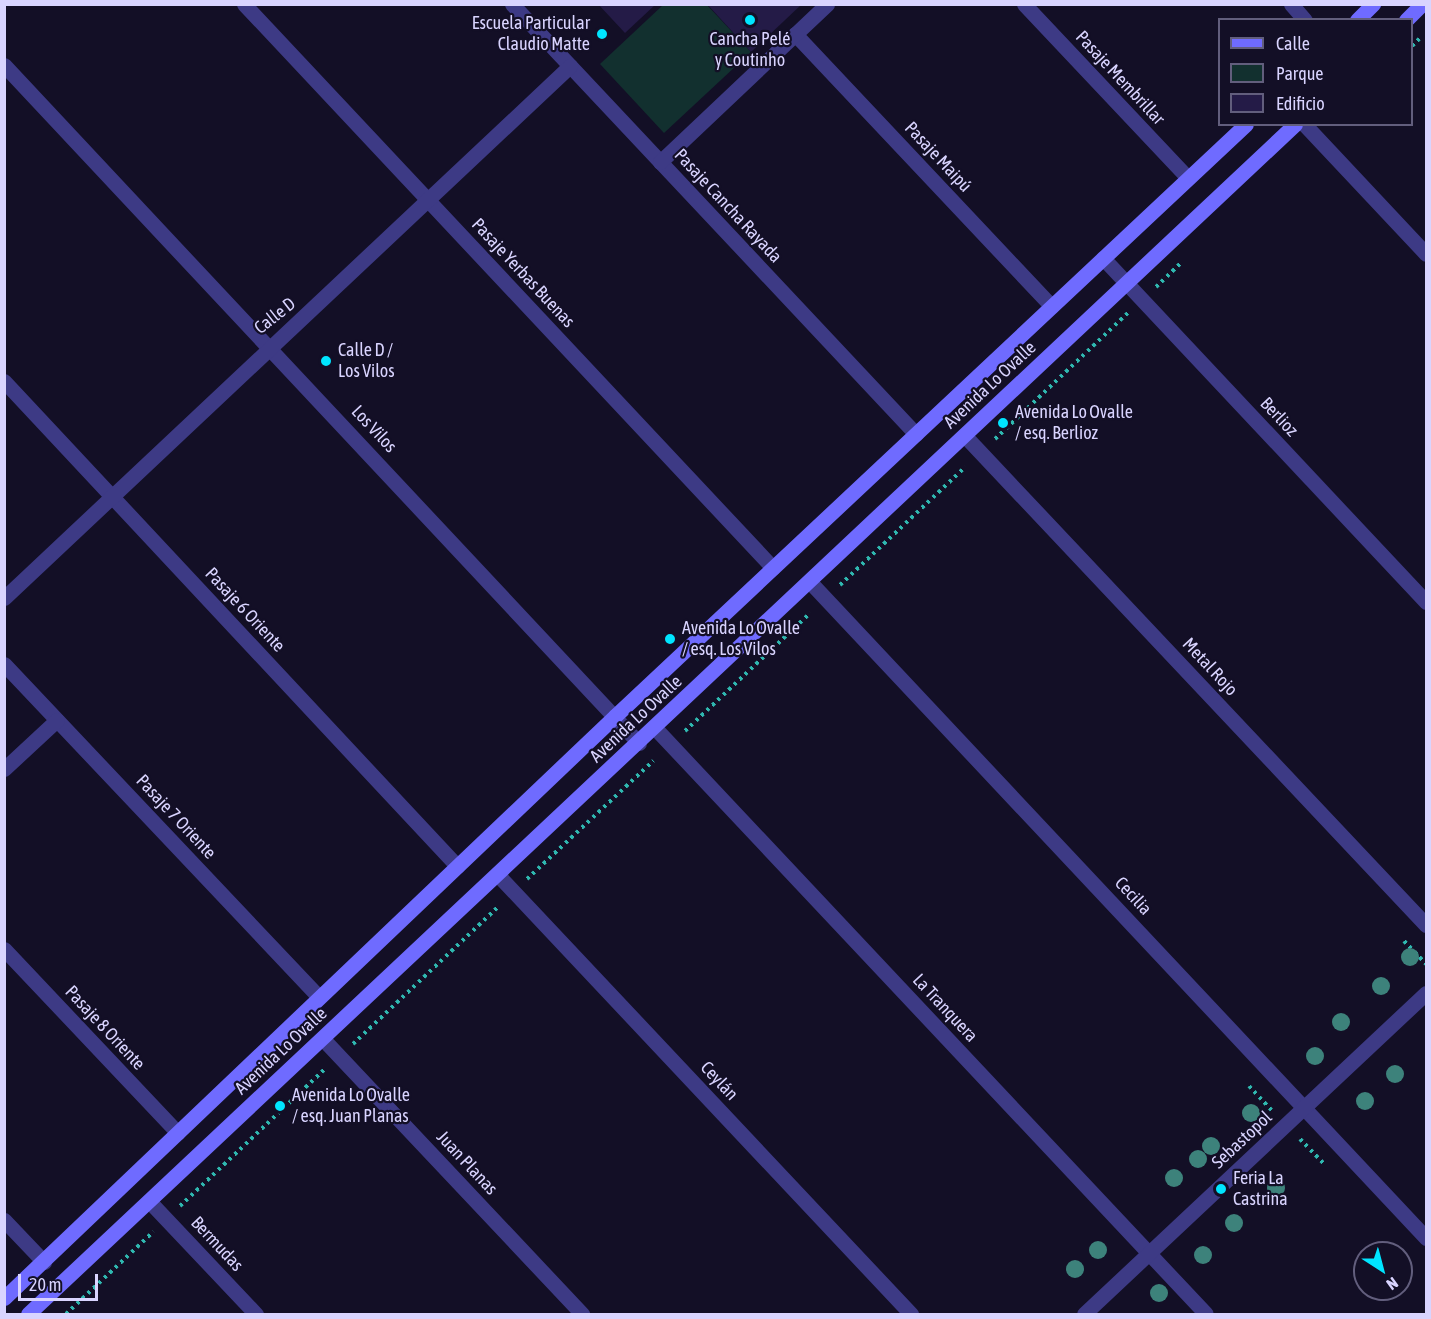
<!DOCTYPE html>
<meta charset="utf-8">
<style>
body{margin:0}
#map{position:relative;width:1431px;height:1319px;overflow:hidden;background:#130f26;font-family:"Asap Condensed",sans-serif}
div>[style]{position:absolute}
.green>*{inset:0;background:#12302f}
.building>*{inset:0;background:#241b47}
.path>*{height:4px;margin-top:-2px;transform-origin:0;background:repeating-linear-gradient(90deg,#2fb8b0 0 3px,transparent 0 7.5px)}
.minor>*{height:15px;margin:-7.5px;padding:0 7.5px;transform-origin:7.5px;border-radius:7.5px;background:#3d3a85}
.tertiary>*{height:15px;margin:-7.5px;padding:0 7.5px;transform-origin:7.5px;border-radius:7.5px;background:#3d3a85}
.secondary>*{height:15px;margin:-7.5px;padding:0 7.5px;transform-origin:7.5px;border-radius:7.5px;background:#6f6bff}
.trees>*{width:18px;height:18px;margin:-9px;border-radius:50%;background:#3d827b}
.dots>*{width:16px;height:16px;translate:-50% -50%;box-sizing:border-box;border:3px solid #130f26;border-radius:50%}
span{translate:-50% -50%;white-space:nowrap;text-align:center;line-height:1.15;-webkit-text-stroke:4.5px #130f26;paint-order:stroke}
.poi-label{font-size:18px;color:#d9d4ff}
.right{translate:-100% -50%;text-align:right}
.left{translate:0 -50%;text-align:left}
.street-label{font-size:18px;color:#d9d4ff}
.frame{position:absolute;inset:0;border:6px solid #d9d4ff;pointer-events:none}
.legend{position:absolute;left:1218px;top:18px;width:195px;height:108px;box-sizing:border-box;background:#130f26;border:2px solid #625e7d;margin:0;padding:8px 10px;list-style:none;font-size:18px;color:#d9d4ff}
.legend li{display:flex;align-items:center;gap:12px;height:30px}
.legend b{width:30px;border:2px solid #625e7d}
.north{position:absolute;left:1353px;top:1241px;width:60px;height:60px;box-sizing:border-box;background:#130f26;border:2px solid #625e7d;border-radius:50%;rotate:144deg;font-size:16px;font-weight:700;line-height:24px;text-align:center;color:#d9d4ff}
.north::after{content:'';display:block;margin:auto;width:21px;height:27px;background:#00e5ff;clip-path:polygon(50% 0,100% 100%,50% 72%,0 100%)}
.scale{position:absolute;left:18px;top:1274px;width:80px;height:27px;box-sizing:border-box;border:3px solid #d9d4ff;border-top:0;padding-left:8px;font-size:18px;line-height:21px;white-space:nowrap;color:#d9d4ff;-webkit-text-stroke:4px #130f26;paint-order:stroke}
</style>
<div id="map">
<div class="green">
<i style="clip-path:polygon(663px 5px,707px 5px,751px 52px,664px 133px,600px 64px)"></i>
</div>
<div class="building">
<i style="clip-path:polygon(598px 4px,656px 4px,625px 33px)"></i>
<i style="clip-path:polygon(707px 4px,802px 4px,751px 52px)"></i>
</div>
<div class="path">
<i style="left:1412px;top:46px;width:14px;rotate:-45deg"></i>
<i style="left:1156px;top:287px;width:37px;rotate:-44deg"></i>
<i style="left:995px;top:439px;width:185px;rotate:-43.5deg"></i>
<i style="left:840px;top:585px;width:172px;rotate:-43.3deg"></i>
<i style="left:685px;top:731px;width:172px;rotate:-43.3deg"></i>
<i style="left:527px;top:879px;width:173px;rotate:-43.1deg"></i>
<i style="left:1404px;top:941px;width:32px;rotate:46deg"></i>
<i style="left:353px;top:1044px;width:202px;rotate:-43.4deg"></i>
<i style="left:1249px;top:1086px;width:33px;rotate:47deg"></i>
<i style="left:1300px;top:1139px;width:35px;rotate:46deg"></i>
<i style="left:180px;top:1206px;width:199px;rotate:-43.4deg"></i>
<i style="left:66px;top:1314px;width:120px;rotate:-43.3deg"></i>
</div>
<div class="minor">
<i style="left:244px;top:4px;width:773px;rotate:46.83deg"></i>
<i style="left:512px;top:4px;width:590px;rotate:46.79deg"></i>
<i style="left:1024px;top:4px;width:239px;rotate:46.7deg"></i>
<i style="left:1291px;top:4px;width:21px;rotate:49deg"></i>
<i style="left:795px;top:34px;width:374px;rotate:46.7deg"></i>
<i style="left:4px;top:65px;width:929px;rotate:46.88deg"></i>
<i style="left:1304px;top:124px;width:178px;rotate:46.8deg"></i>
<i style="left:660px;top:162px;width:230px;rotate:-43.4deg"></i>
<i style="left:1103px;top:258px;width:472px;rotate:46.8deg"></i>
<i style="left:4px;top:381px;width:664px;rotate:46.95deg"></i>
<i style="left:965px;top:436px;width:672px;rotate:46.69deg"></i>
<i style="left:810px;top:582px;width:900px;rotate:46.8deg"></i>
<i style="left:4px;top:598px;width:777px;rotate:-43.23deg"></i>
<i style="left:4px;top:664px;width:458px;rotate:46.6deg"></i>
<i style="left:655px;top:728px;width:804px;rotate:46.76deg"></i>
<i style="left:4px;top:769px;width:72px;rotate:-42.8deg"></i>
<i style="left:498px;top:875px;width:603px;rotate:46.75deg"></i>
<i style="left:4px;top:949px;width:253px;rotate:46.6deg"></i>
<i style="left:323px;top:1039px;width:378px;rotate:46.7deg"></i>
<i style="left:149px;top:1201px;width:156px;rotate:46.6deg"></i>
<i style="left:4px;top:1220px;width:58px;rotate:46.4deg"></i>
</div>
<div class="tertiary">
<i style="left:1084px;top:1314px;width:469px;rotate:-43.2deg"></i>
</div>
<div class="secondary">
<i style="left:1357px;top:20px;width:23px;rotate:-45deg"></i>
<i style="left:1406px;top:20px;width:23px;rotate:-45deg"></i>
<i style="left:4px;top:1298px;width:844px;rotate:-43.61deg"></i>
<i style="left:615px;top:716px;width:865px;rotate:-43.17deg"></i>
<i style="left:28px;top:1314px;width:1738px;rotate:-43.2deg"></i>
</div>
<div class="trees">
<i style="left:1410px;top:957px"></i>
<i style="left:1381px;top:986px"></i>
<i style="left:1341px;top:1022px"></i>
<i style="left:1315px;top:1056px"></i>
<i style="left:1395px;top:1074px"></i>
<i style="left:1365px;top:1101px"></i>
<i style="left:1251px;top:1113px"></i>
<i style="left:1211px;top:1146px"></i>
<i style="left:1198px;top:1159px"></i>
<i style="left:1174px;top:1178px"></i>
<i style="left:1276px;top:1188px"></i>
<i style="left:1234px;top:1223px"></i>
<i style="left:1098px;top:1250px"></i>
<i style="left:1203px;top:1255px"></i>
<i style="left:1075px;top:1269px"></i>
<i style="left:1159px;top:1293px"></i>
</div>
<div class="dots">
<i style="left:750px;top:20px;background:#00e5ff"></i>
<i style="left:602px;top:34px;background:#00e5ff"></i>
<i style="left:326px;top:361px;background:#00e5ff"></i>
<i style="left:1003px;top:423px;background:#00e5ff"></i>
<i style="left:670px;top:639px;background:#00e5ff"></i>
<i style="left:280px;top:1106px;background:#00e5ff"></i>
<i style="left:1221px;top:1189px;background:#00e5ff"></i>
</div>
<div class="poi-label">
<span class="right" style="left:590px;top:34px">Escuela Particular<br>Claudio Matte</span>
<span style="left:750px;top:50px">Cancha Pelé<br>y Coutinho</span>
<span class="left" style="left:338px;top:361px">Calle D /<br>Los Vilos</span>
<span class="left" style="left:1015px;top:423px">Avenida Lo Ovalle<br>/ esq. Berlioz</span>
<span class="left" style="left:682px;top:639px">Avenida Lo Ovalle<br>/ esq. Los Vilos</span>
<span class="left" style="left:292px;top:1106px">Avenida Lo Ovalle<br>/ esq. Juan Planas</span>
<span class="left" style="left:1233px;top:1189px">Feria La<br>Castrina</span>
</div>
<div class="street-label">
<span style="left:1120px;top:78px;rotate:47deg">Pasaje Membrillar</span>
<span style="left:938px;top:157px;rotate:47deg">Pasaje Maipú</span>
<span style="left:728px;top:206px;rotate:47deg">Pasaje Cancha Rayada</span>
<span style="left:523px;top:273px;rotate:47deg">Pasaje Yerbas Buenas</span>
<span style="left:275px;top:316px;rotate:-38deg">Calle D</span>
<span style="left:990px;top:385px;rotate:-43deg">Avenida Lo Ovalle</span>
<span style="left:1279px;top:417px;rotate:47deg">Berlioz</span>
<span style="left:374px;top:429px;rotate:47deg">Los Vilos</span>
<span style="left:245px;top:610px;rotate:47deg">Pasaje 6 Oriente</span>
<span style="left:1210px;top:667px;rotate:47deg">Metal Rojo</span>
<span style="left:636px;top:719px;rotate:-43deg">Avenida Lo Ovalle</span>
<span style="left:176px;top:817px;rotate:47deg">Pasaje 7 Oriente</span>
<span style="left:1133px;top:896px;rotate:47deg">Cecilia</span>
<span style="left:945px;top:1008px;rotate:47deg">La Tranquera</span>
<span style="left:105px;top:1028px;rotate:47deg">Pasaje 8 Oriente</span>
<span style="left:281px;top:1051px;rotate:-43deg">Avenida Lo Ovalle</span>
<span style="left:719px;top:1081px;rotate:47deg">Ceylán</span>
<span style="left:1242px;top:1140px;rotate:-43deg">Sebastopol</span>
<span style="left:467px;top:1163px;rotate:47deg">Juan Planas</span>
<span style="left:217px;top:1244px;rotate:47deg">Bermudas</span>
</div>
<div class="frame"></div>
<ul class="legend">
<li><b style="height:8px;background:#6f6bff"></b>Calle</li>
<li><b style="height:16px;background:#12302f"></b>Parque</li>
<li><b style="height:16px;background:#241b47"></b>Edificio</li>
</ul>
<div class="north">N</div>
<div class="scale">20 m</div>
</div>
